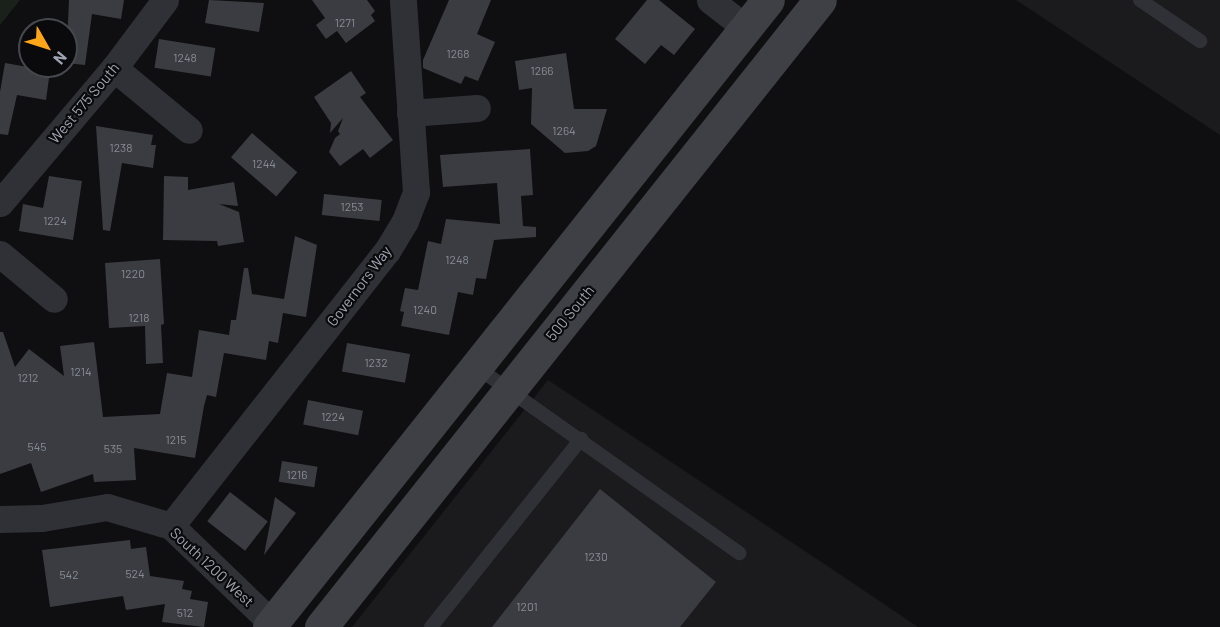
<!DOCTYPE html>
<style>
body{margin:0}
#map{position:relative;width:1220px;height:627px;overflow:hidden;background:#0f0f11;font-family:Barlow,sans-serif}
div>[style]{position:absolute}
.built>*{inset:0;background:#1b1b1e}
.green>*{inset:0;background:#19211a}
.building>*{inset:0;background:#3b3c41;transform-origin:0 0}
.lane>*{height:14px;margin:-7px;padding:0 7px;transform-origin:7px;border-radius:7px;background:#303136}
.street>*{height:27px;margin:-13.5px;padding:0 13.5px;transform-origin:13.5px;border-radius:13.5px;background:#303136}
.secondary>*{height:33px;margin:-16.5px;padding:0 16.5px;transform-origin:16.5px;border-radius:16.5px;background:#3e4046}
span{translate:-50% -50%;white-space:nowrap;text-align:center;line-height:1.15;-webkit-text-stroke:4.5px #0a0a0c;paint-order:stroke}
.number-label{font-size:12px;color:#868c96}
.number-label span{-webkit-text-stroke-width:0}
.street-label{font-size:15px;color:#9fa6b3}
.north{position:absolute;left:18px;top:18px;width:60px;height:60px;box-sizing:border-box;background:#0a0a0c;border:2px solid #46484f;border-radius:50%;rotate:129deg;font-size:16px;font-weight:700;line-height:24px;text-align:center;color:#9fa6b3}
.north::after{content:'';display:block;margin:auto;width:21px;height:27px;background:#fea51a;clip-path:polygon(50% 0,100% 100%,50% 72%,0 100%)}
</style>
<div id="map">
<div class="built">
<i style="clip-path:polygon(1016px 0,1220px 0,1220px 135px)"></i>
<i style="clip-path:polygon(548px 380px,835px 571px,918px 627px,352px 627px)"></i>
</div>
<div class="green">
<i style="clip-path:polygon(0 0,20px 0,0 25px)"></i>
</div>
<div class="building">
<i style="clip-path:polygon(69px 0,124px 0,121px 19px,92px 14px,85px 65px,66px 63px)"></i>
<i style="clip-path:polygon(209px 0,264px 3px,259px 32px,205px 23px)"></i>
<i style="clip-path:polygon(312px 0,367px 0,375px 11px,371px 15px,375px 21px,346px 43px,337px 31px,326px 39px,316px 25px,325px 18px)"></i>
<i style="clip-path:polygon(449px 0,491px 0,477px 34px,495px 42px,478px 81px,465px 76px,461px 84px,423px 68px,423px 60px)"></i>
<i style="clip-path:polygon(647px 0,659px 0,695px 29px,674px 55px,661px 45px,645px 64px,615px 39px)"></i>
<i style="left:159px;top:39px;width:57px;height:29px;rotate:9deg"></i>
<i style="clip-path:polygon(566px 53px,574px 109px,607px 109px,596px 146px,588px 151px,565px 153px,531px 124px,532px 88px,519px 90px,515px 61px)"></i>
<i style="clip-path:polygon(5px 63px,50px 71px,46px 100px,17px 95px,8px 135px,0 134px,0 92px)"></i>
<i style="clip-path:polygon(351px 71px,366px 93px,360px 97px,393px 140px,370px 158px,363px 149px,340px 166px,329px 152px,335px 138px,340px 134px,338px 131px,343px 118px,330px 133px,331px 123px,314px 97px)"></i>
<i style="clip-path:polygon(96px 126px,153px 135px,151px 145px,156px 145px,153px 168px,122px 163px,110px 231px,103px 230px)"></i>
<i style="left:252px;top:133px;width:60px;height:32px;rotate:41deg"></i>
<i style="clip-path:polygon(530px 149px,533px 195px,521px 196px,523px 226px,536px 227px,536px 237px,494px 240px,486px 279px,476px 278px,473px 295px,458px 292px,449px 335px,401px 326px,404px 312px,400px 311px,405px 288px,418px 290px,428px 241px,441px 244px,446px 219px,500px 224px,497px 183px,443px 187px,440px 155px)"></i>
<i style="clip-path:polygon(49px 176px,82px 181px,73px 240px,19px 231px,23px 204px,43px 208px)"></i>
<i style="clip-path:polygon(164px 176px,188px 177px,188px 190px,234px 182px,238px 206px,219px 204px,239px 212px,244px 242px,218px 246px,217px 241px,163px 240px)"></i>
<i style="left:324px;top:194px;width:58px;height:21px;rotate:6deg"></i>
<i style="clip-path:polygon(295px 236px,317px 245px,306px 317px,283px 313px,278px 343px,269px 341px,266px 360px,224px 353px,216px 397px,207px 395px,204px 406px,195px 458px,134px 448px,136px 480px,94px 482px,93px 474px,41px 492px,31px 463px,0 474px,0 332px,3px 332px,15px 367px,29px 349px,64px 376px,60px 346px,94px 342px,103px 417px,160px 414px,167px 373px,192px 377px,199px 330px,229px 335px,231px 320px,236px 320px,244px 268px,248px 268px,252px 294px,284px 299px)"></i>
<i style="clip-path:polygon(160px 259px,164px 324px,161px 325px,163px 363px,146px 364px,145px 326px,109px 328px,105px 263px)"></i>
<i style="left:347px;top:343px;width:64px;height:29px;rotate:10deg"></i>
<i style="left:308px;top:400px;width:56px;height:25px;rotate:11deg"></i>
<i style="left:282px;top:461px;width:36px;height:21px;rotate:9deg"></i>
<i style="clip-path:polygon(600px 489px,716px 582px,680px 627px,492px 627px)"></i>
<i style="left:230px;top:492px;width:48px;height:37px;rotate:38deg"></i>
<i style="clip-path:polygon(275px 497px,296px 513px,264px 555px)"></i>
<i style="clip-path:polygon(130px 540px,131px 549px,146px 547px,150px 576px,184px 581px,182px 589px,192px 591px,190px 599px,208px 602px,204px 627px,162px 622px,165px 604px,126px 610px,123px 596px,50px 607px,42px 550px)"></i>
</div>
<div class="lane">
<i style="left:1140px;top:0;width:73px;rotate:34.3deg"></i>
<i style="left:475px;top:366px;width:324px;rotate:35.3deg"></i>
<i style="left:431px;top:627px;width:241px;rotate:-51.4deg"></i>
</div>
<div class="street">
<i style="left:710px;top:0;width:46px;rotate:37.9deg"></i>
<i style="left:114px;top:68px;width:97px;rotate:39.6deg"></i>
<i style="left:410px;top:113px;width:67px;rotate:-4.3deg"></i>
<i style="left:0;top:203px;width:177px;rotate:-49.8deg"></i>
<i style="left:114px;top:68px;width:85px;rotate:-53.1deg"></i>
<i style="left:0;top:254px;width:70px;rotate:39.8deg"></i>
<i style="left:0;top:519px;width:42px;rotate:-1.4deg"></i>
<i style="left:42px;top:518px;width:66px;rotate:-9.6deg"></i>
<i style="left:107px;top:507px;width:67px;rotate:16.5deg"></i>
<i style="left:171px;top:526px;width:146px;rotate:43.9deg"></i>
<i style="left:171px;top:526px;width:350px;rotate:-51.9deg"></i>
<i style="left:387px;top:251px;width:35px;rotate:-59deg"></i>
<i style="left:405px;top:221px;width:31px;rotate:-69deg"></i>
<i style="left:416px;top:192px;width:192px;rotate:-93.9deg"></i>
</div>
<div class="secondary">
<i style="left:269px;top:627px;width:801px;rotate:-51.49deg"></i>
<i style="left:321px;top:627px;width:801px;rotate:-51.49deg"></i>
</div>
<div class="number-label">
<span style="left:345px;top:23px">1271</span>
<span style="left:458px;top:54px">1268</span>
<span style="left:185px;top:58px">1248</span>
<span style="left:542px;top:71px">1266</span>
<span style="left:564px;top:131px">1264</span>
<span style="left:121px;top:148px">1238</span>
<span style="left:264px;top:164px">1244</span>
<span style="left:352px;top:207px">1253</span>
<span style="left:55px;top:221px">1224</span>
<span style="left:457px;top:260px">1248</span>
<span style="left:133px;top:274px">1220</span>
<span style="left:425px;top:310px">1240</span>
<span style="left:139px;top:318px">1218</span>
<span style="left:376px;top:363px">1232</span>
<span style="left:81px;top:372px">1214</span>
<span style="left:28px;top:378px">1212</span>
<span style="left:333px;top:417px">1224</span>
<span style="left:176px;top:440px">1215</span>
<span style="left:37px;top:447px">545</span>
<span style="left:113px;top:449px">535</span>
<span style="left:297px;top:475px">1216</span>
<span style="left:596px;top:557px">1230</span>
<span style="left:135px;top:574px">524</span>
<span style="left:69px;top:575px">542</span>
<span style="left:527px;top:607px">1201</span>
<span style="left:185px;top:613px">512</span>
</div>
<div class="street-label">
<span style="left:84px;top:103px;rotate:-50deg">West 575 South</span>
<span style="left:359px;top:286px;rotate:-53deg">Governors Way</span>
<span style="left:570px;top:313px;rotate:-51deg">500 South</span>
<span style="left:212px;top:567px;rotate:43deg">South 1200 West</span>
</div>
<div class="north">N</div>
</div>
